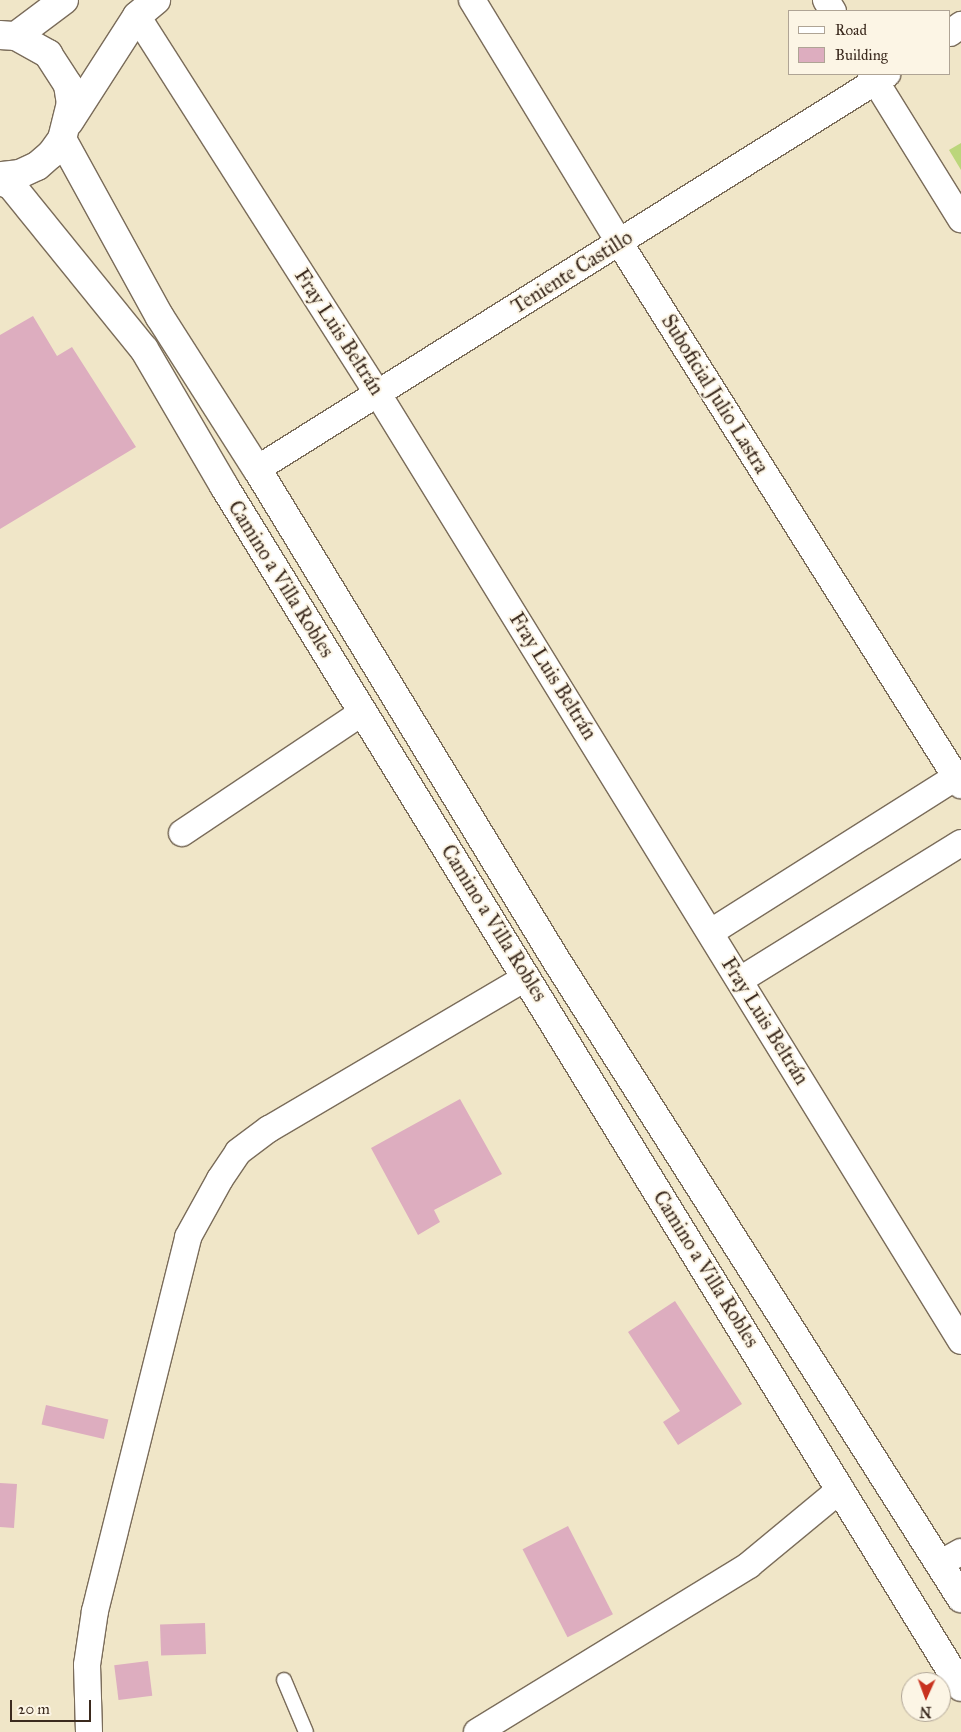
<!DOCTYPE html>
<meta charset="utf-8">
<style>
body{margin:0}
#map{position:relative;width:961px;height:1732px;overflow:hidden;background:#f0e6c8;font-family:"IM FELL Great Primer",serif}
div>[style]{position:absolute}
.green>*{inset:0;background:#bbd67b}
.building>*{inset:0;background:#ddadbf;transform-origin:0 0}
.roads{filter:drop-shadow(1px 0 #7a6c5a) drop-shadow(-1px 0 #7a6c5a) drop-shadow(0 1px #7a6c5a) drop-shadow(0 -1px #7a6c5a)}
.lane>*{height:14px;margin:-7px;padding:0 7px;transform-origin:7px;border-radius:7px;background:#fff}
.street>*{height:26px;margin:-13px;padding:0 13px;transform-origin:13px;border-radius:13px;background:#fff}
.secondary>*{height:28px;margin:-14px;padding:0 14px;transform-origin:14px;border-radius:14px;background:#fff}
span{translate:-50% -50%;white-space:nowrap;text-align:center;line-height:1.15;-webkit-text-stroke:4px #fcf5e5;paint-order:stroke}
.street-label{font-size:20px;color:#3b2a1e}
.legend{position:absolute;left:788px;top:10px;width:162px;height:65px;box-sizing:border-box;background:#fcf5e5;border:1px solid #afa495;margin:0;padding:6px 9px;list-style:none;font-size:15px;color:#3b2a1e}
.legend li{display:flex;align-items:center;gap:10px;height:25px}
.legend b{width:25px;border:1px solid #afa495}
.north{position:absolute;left:901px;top:1672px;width:50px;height:50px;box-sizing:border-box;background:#fcf5e5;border:1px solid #afa495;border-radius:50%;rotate:182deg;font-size:14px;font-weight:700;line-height:20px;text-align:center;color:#3b2a1e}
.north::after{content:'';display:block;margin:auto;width:18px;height:22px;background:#c8321e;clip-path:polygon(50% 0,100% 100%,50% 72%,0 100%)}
.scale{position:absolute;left:10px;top:1700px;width:81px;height:22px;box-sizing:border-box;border:2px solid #3b2a1e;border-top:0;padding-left:6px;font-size:15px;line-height:18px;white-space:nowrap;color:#3b2a1e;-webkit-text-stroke:4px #fcf5e5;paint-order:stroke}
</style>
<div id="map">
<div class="green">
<i style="clip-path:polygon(961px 143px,961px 170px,949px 150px)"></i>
</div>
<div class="building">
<i style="clip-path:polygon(33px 316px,57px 356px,72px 347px,136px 447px,0 529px,0 335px)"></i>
<i style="clip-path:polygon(460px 1099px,502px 1174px,434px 1210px,440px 1222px,418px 1235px,371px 1148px)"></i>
<i style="clip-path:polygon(675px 1301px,742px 1404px,678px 1445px,663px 1422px,680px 1411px,628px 1332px)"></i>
<i style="left:46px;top:1405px;width:64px;height:20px;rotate:13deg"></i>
<i style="clip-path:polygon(0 1483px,17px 1484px,14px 1528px,0 1527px)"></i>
<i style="left:568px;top:1526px;width:99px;height:51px;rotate:63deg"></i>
<i style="left:205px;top:1623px;width:31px;height:45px;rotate:88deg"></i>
<i style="left:148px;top:1661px;width:35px;height:34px;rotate:83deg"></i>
</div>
<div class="roads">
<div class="lane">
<i style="left:284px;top:1680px;width:56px;rotate:67.1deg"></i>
</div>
<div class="street">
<i style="left:472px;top:0;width:283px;rotate:58.7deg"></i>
<i style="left:619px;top:242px;width:642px;rotate:57.8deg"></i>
<i style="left:826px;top:0;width:13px;rotate:58deg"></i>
<i style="left:137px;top:16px;width:448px;rotate:57.5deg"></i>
<i style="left:378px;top:394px;width:1112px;rotate:58.38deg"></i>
<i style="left:950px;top:33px;width:14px;rotate:-36deg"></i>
<i style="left:871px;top:74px;width:171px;rotate:58.2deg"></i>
<i style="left:257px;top:469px;width:744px;rotate:-32.09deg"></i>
<i style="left:182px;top:833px;width:218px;rotate:-33.8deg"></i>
<i style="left:711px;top:932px;width:296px;rotate:-32.3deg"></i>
<i style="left:740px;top:980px;width:260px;rotate:-31.8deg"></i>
<i style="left:939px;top:1564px;width:25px;rotate:-29deg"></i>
<i style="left:89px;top:1732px;width:67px;rotate:-91.7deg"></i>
<i style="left:87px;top:1665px;width:55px;rotate:-81.6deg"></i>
<i style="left:95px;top:1611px;width:385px;rotate:-76deg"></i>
<i style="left:188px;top:1237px;width:66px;rotate:-61.1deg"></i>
<i style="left:220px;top:1179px;width:32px;rotate:-56deg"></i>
<i style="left:238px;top:1152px;width:39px;rotate:-37deg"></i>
<i style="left:269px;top:1129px;width:299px;rotate:-30.5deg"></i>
<i style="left:477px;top:1732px;width:319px;rotate:-31.5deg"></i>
<i style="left:749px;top:1565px;width:119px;rotate:-39.6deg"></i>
</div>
<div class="secondary">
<i style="left:0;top:35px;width:16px;rotate:4deg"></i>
<i style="left:16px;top:36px;width:37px;rotate:29deg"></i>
<i style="left:48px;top:54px;width:37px;rotate:57deg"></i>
<i style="left:68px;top:85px;width:18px;rotate:81deg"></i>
<i style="left:71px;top:103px;width:37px;rotate:104deg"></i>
<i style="left:62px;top:139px;width:19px;rotate:126deg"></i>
<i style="left:51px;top:154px;width:18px;rotate:139deg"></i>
<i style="left:37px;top:166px;width:19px;rotate:155deg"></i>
<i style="left:20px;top:174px;width:20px;rotate:174deg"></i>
<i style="left:16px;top:36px;width:60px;rotate:-36.9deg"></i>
<i style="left:69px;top:122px;width:126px;rotate:-57.3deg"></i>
<i style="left:137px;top:16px;width:25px;rotate:-40deg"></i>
<i style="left:62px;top:139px;width:203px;rotate:61.2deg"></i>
<i style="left:160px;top:317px;width:180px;rotate:57.5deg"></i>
<i style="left:257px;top:469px;width:575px;rotate:58.66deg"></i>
<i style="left:556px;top:960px;width:756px;rotate:57.59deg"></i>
<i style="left:0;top:181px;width:12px;rotate:20deg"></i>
<i style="left:11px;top:185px;width:211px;rotate:51deg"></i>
<i style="left:144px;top:349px;width:159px;rotate:59.7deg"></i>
<i style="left:224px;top:486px;width:1409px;rotate:58.46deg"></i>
</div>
</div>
<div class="street-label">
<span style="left:572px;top:272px;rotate:-32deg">Teniente Castillo</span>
<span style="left:339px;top:332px;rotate:57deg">Fray Luis Beltrán</span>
<span style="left:715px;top:394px;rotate:58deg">Suboficial Julio Lastra</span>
<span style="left:281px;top:579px;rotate:58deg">Camino a Villa Robles</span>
<span style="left:553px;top:676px;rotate:58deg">Fray Luis Beltrán</span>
<span style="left:494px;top:923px;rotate:58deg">Camino a Villa Robles</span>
<span style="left:765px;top:1021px;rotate:58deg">Fray Luis Beltrán</span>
<span style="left:706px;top:1269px;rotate:58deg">Camino a Villa Robles</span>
</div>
<ul class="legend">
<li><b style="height:6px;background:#fff"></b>Road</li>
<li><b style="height:14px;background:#ddadbf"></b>Building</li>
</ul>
<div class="north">N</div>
<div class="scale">20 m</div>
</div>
